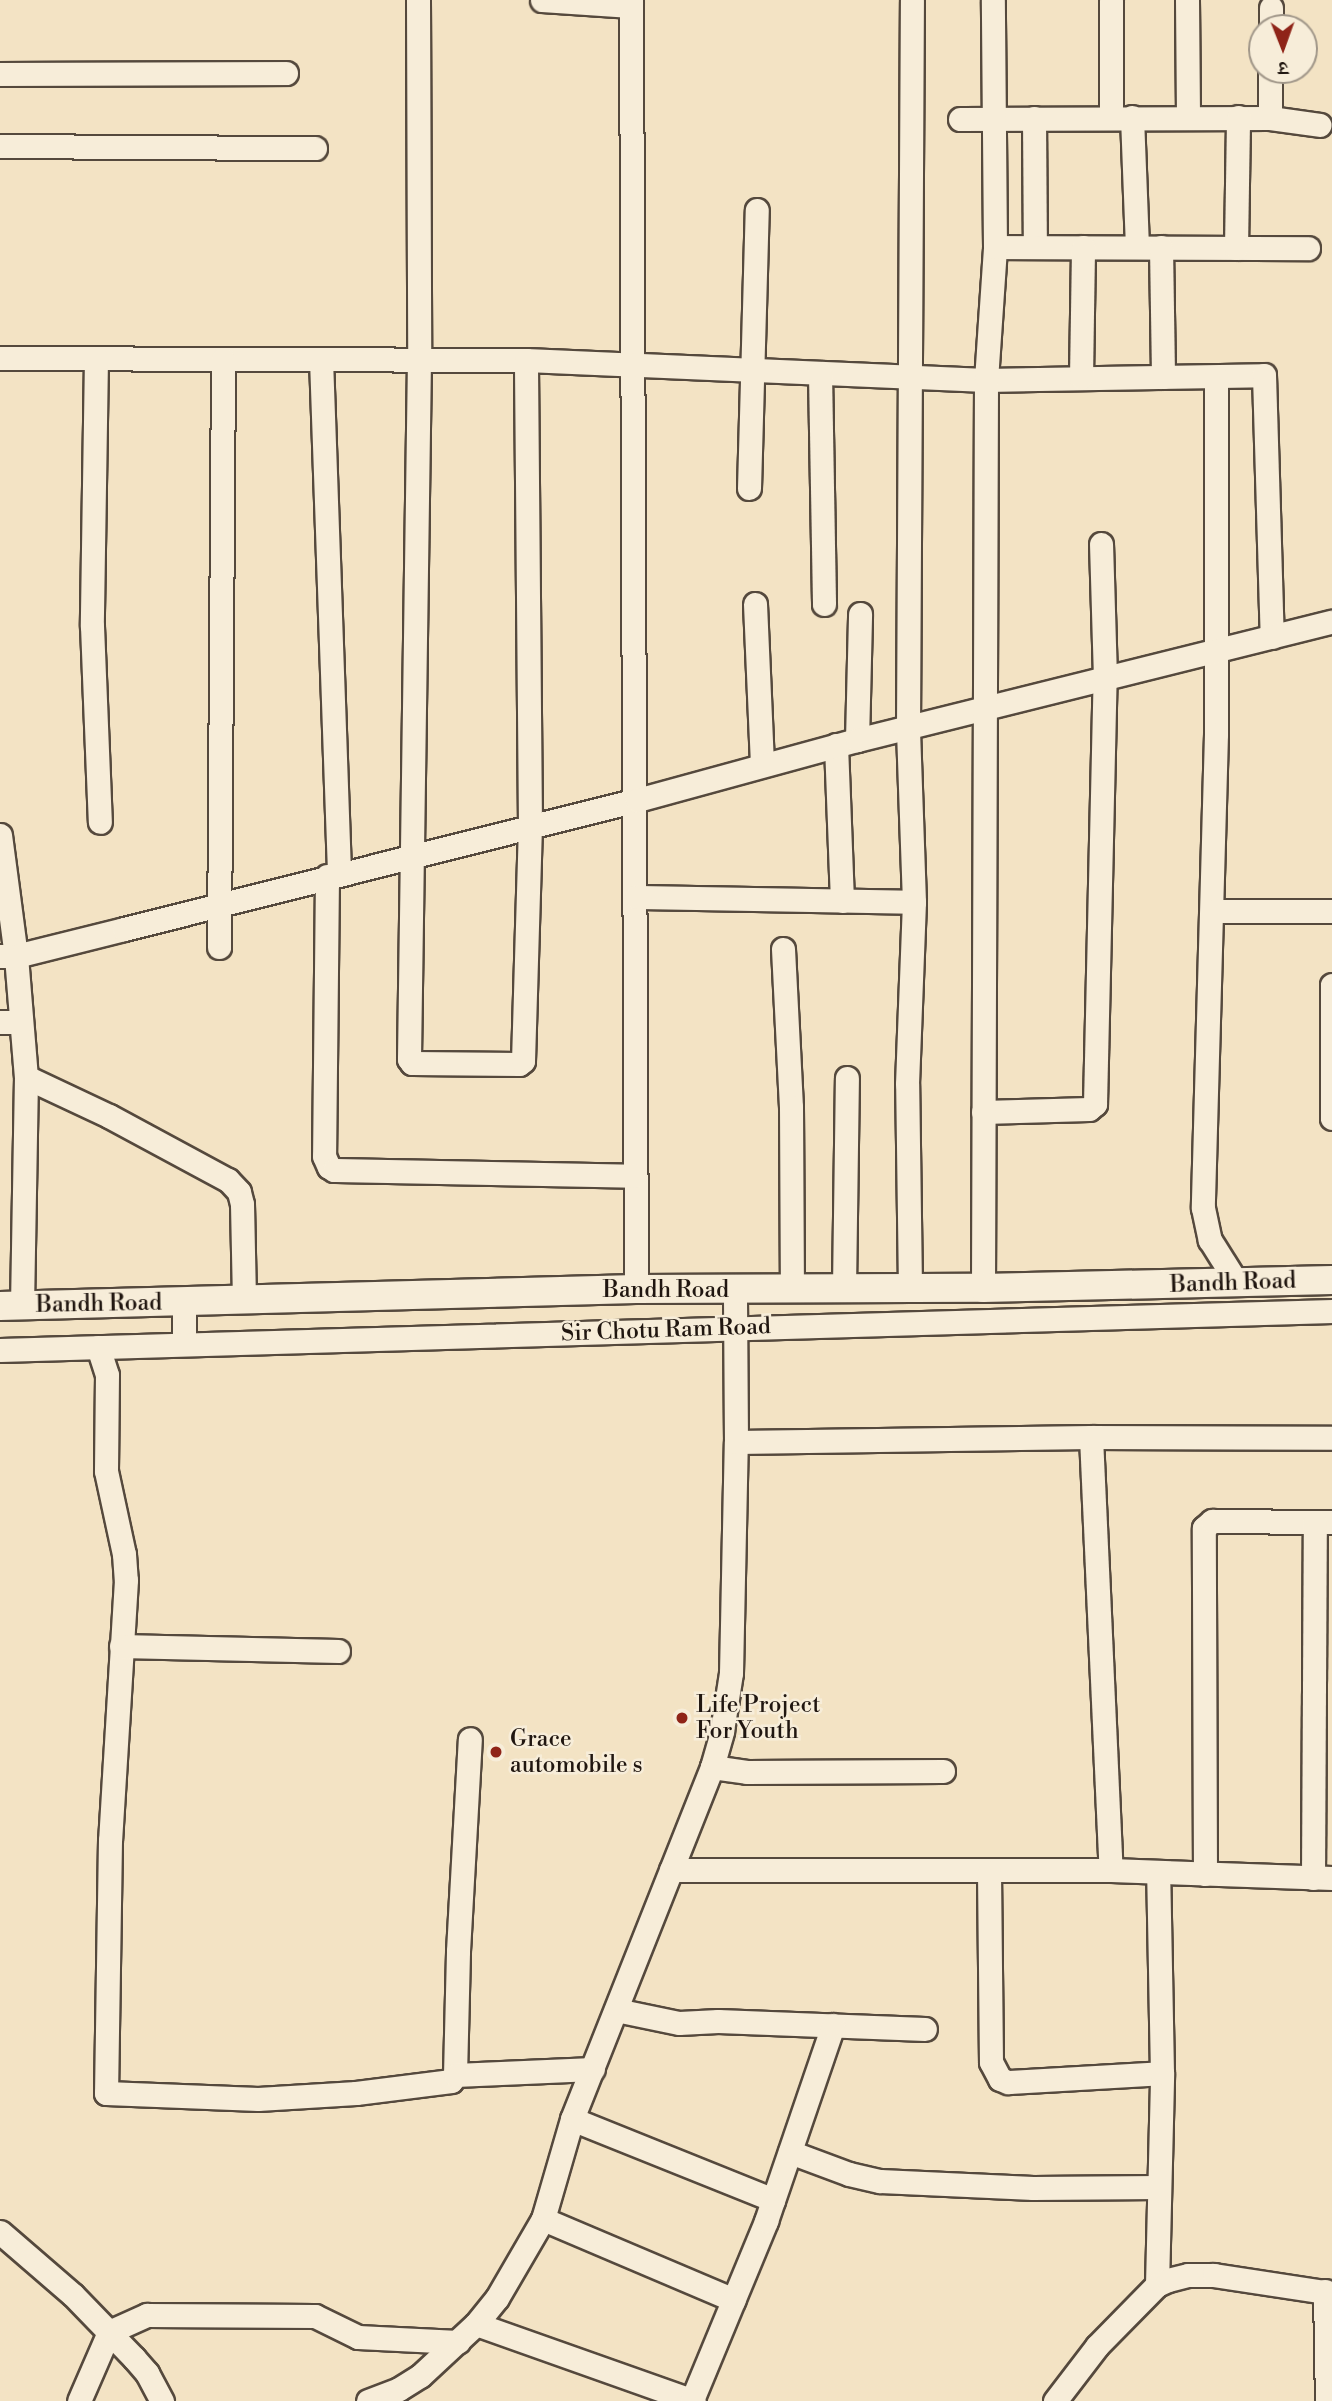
<!DOCTYPE html>
<meta charset="utf-8">
<style>
body{margin:0}
#map{position:relative;width:1332px;height:2401px;overflow:hidden;background:#f3e3c4;font-family:"Libre Bodoni","Noto Serif Devanagari",serif}
div>[style]{position:absolute}
.roads{filter:drop-shadow(2px 0 #55493d) drop-shadow(-2px 0 #55493d) drop-shadow(0 2px #55493d) drop-shadow(0 -2px #55493d)}
.minor>*{height:23px;margin:-11.5px;padding:0 11.5px;transform-origin:11.5px;border-radius:11.5px;background:#f7edd9}
.tertiary>*{height:28px;margin:-14px;padding:0 14px;transform-origin:14px;border-radius:14px;background:#f7edd9}
.dots>*{width:19px;height:19px;translate:-50% -50%;box-sizing:border-box;border:4px solid #f7edd9;border-radius:50%}
span{translate:-50% -50%;white-space:nowrap;text-align:center;line-height:1.15;-webkit-text-stroke:5px #f7edd9;paint-order:stroke}
.street-label{font-size:23px;color:#201610}
.poi-label{font-size:23px;color:#201610}
.left{translate:0 -50%;text-align:left}
.north{position:absolute;left:1248px;top:14px;width:70px;height:70px;box-sizing:border-box;background:#f7edd9;border:2px solid #a19789;border-radius:50%;rotate:179deg;font-size:19px;font-weight:700;line-height:28px;text-align:center;color:#201610}
.north::after{content:'';display:block;margin:auto;width:24px;height:32px;background:#8f2418;clip-path:polygon(50% 0,100% 100%,50% 72%,0 100%)}
</style>
<div id="map">
<div class="roads">
<div class="minor">
<i style="left:418px;top:0;width:359px;rotate:89.8deg"></i>
<i style="left:419px;top:359px;width:700px;rotate:90.82deg"></i>
<i style="left:409px;top:1059px;width:5px;rotate:53deg"></i>
<i style="left:412px;top:1063px;width:107px;rotate:0.5deg"></i>
<i style="left:519px;top:1064px;width:5px;rotate:-37deg"></i>
<i style="left:523px;top:1061px;width:236px;rotate:-88.3deg"></i>
<i style="left:530px;top:825px;width:465px;rotate:-90.5deg"></i>
<i style="left:542px;top:0;width:89px;rotate:3.9deg"></i>
<i style="left:631px;top:0;width:1289px;rotate:89.78deg"></i>
<i style="left:1111px;top:0;width:117px;rotate:90deg"></i>
<i style="left:1187px;top:0;width:117px;rotate:89.5deg"></i>
<i style="left:1271px;top:28px;width:20px;rotate:-90deg"></i>
<i style="left:0;top:74px;width:286px;rotate:-0.2deg"></i>
<i style="left:1132px;top:117px;width:130px;rotate:87.8deg"></i>
<i style="left:1034px;top:118px;width:129px;rotate:89.6deg"></i>
<i style="left:1270px;top:118px;width:48px;rotate:-90deg"></i>
<i style="left:960px;top:119px;width:310px;rotate:-0.2deg"></i>
<i style="left:1270px;top:118px;width:50px;rotate:8deg"></i>
<i style="left:0;top:146px;width:315px;rotate:0.4deg"></i>
<i style="left:995px;top:247px;width:313px;rotate:0.2deg"></i>
<i style="left:1161px;top:247px;width:130px;rotate:89.1deg"></i>
<i style="left:1236px;top:248px;width:131px;rotate:-89.1deg"></i>
<i style="left:0;top:358px;width:526px;rotate:0.22deg"></i>
<i style="left:526px;top:360px;width:460px;rotate:2.5deg"></i>
<i style="left:986px;top:380px;width:278px;rotate:-1deg"></i>
<i style="left:1264px;top:375px;width:262px;rotate:88.3deg"></i>
<i style="left:96px;top:358px;width:268px;rotate:90.9deg"></i>
<i style="left:92px;top:626px;width:196px;rotate:87.7deg"></i>
<i style="left:321px;top:359px;width:514px;rotate:87.99deg"></i>
<i style="left:820px;top:373px;width:231px;rotate:89deg"></i>
<i style="left:1081px;top:377px;width:130px;rotate:-89.1deg"></i>
<i style="left:1216px;top:377px;width:357px;rotate:90deg"></i>
<i style="left:1216px;top:734px;width:474px;rotate:91.6deg"></i>
<i style="left:1203px;top:1208px;width:33px;rotate:78deg"></i>
<i style="left:1210px;top:1240px;width:51px;rotate:57.9deg"></i>
<i style="left:749px;top:488px;width:278px;rotate:-88.4deg"></i>
<i style="left:755px;top:604px;width:161px;rotate:87.5deg"></i>
<i style="left:857px;top:740px;width:126px;rotate:-88.6deg"></i>
<i style="left:836px;top:745px;width:156px;rotate:87.8deg"></i>
<i style="left:0;top:835px;width:122px;rotate:82.5deg"></i>
<i style="left:16px;top:956px;width:121px;rotate:85.3deg"></i>
<i style="left:26px;top:1077px;width:229px;rotate:91deg"></i>
<i style="left:327px;top:876px;width:280px;rotate:90.6deg"></i>
<i style="left:324px;top:1156px;width:12px;rotate:66deg"></i>
<i style="left:329px;top:1167px;width:6px;rotate:31deg"></i>
<i style="left:334px;top:1170px;width:301px;rotate:1.1deg"></i>
<i style="left:636px;top:897px;width:278px;rotate:1deg"></i>
<i style="left:1212px;top:911px;width:120px"></i>
<i style="left:219px;top:947px;width:588px;rotate:-89.61deg"></i>
<i style="left:783px;top:949px;width:158px;rotate:87.1deg"></i>
<i style="left:791px;top:1107px;width:182px;rotate:89.7deg"></i>
<i style="left:0;top:956px;width:16px"></i>
<i style="left:16px;top:956px;width:111px;rotate:-14deg"></i>
<i style="left:124px;top:929px;width:529px;rotate:-14.12deg"></i>
<i style="left:637px;top:800px;width:228px;rotate:-15.3deg"></i>
<i style="left:857px;top:740px;width:489px;rotate:-14deg"></i>
<i style="left:1332px;top:985px;width:133px;rotate:90deg"></i>
<i style="left:0;top:1022px;width:21px"></i>
<i style="left:26px;top:1077px;width:92px;rotate:25.2deg"></i>
<i style="left:109px;top:1116px;width:135px;rotate:28.3deg"></i>
<i style="left:228px;top:1180px;width:16px;rotate:47deg"></i>
<i style="left:239px;top:1192px;width:12px;rotate:76deg"></i>
<i style="left:242px;top:1204px;width:96px;rotate:88.8deg"></i>
<i style="left:983px;top:1112px;width:106px;rotate:-1.6deg"></i>
<i style="left:1089px;top:1109px;width:8px;rotate:-40deg"></i>
<i style="left:1095px;top:1104px;width:426px;rotate:-88.7deg"></i>
<i style="left:1105px;top:678px;width:134px;rotate:-91.7deg"></i>
<i style="left:844px;top:1288px;width:210px;rotate:-89.2deg"></i>
<i style="left:910px;top:1288px;width:204px;rotate:-90.8deg"></i>
<i style="left:907px;top:1084px;width:182px;rotate:-87.8deg"></i>
<i style="left:914px;top:902px;width:174px;rotate:-92deg"></i>
<i style="left:908px;top:728px;width:728px;rotate:-89.69deg"></i>
<i style="left:983px;top:1288px;width:908px;rotate:-89.81deg"></i>
<i style="left:986px;top:380px;width:133px;rotate:-86.1deg"></i>
<i style="left:995px;top:247px;width:247px;rotate:-90.5deg"></i>
<i style="left:184px;top:1344px;width:43px;rotate:-90deg"></i>
<i style="left:98px;top:1347px;width:29px;rotate:72deg"></i>
<i style="left:107px;top:1375px;width:96px;rotate:90.6deg"></i>
<i style="left:106px;top:1471px;width:85px;rotate:77.8deg"></i>
<i style="left:124px;top:1554px;width:26px;rotate:86deg"></i>
<i style="left:126px;top:1580px;width:260px;rotate:93.5deg"></i>
<i style="left:110px;top:1840px;width:253px;rotate:90.9deg"></i>
<i style="left:106px;top:2093px;width:152px;rotate:2.3deg"></i>
<i style="left:258px;top:2099px;width:98px;rotate:-3.5deg"></i>
<i style="left:356px;top:2093px;width:96px;rotate:-7.2deg"></i>
<i style="left:451px;top:2081px;width:7px;rotate:-56deg"></i>
<i style="left:455px;top:2075px;width:124px;rotate:-88.6deg"></i>
<i style="left:458px;top:1951px;width:212px;rotate:-86.8deg"></i>
<i style="left:0;top:1350px;width:1333px;rotate:-1.68deg"></i>
<i style="left:1091px;top:1437px;width:433px;rotate:87.4deg"></i>
<i style="left:736px;top:1442px;width:355px;rotate:-0.8deg"></i>
<i style="left:1091px;top:1437px;width:241px;rotate:0.2deg"></i>
<i style="left:121px;top:1646px;width:217px;rotate:1.3deg"></i>
<i style="left:712px;top:1767px;width:35px;rotate:8deg"></i>
<i style="left:747px;top:1772px;width:196px;rotate:-0.3deg"></i>
<i style="left:671px;top:1870px;width:440px"></i>
<i style="left:1111px;top:1870px;width:221px;rotate:2.1deg"></i>
<i style="left:989px;top:1872px;width:190px;rotate:89.4deg"></i>
<i style="left:991px;top:2062px;width:19px;rotate:62deg"></i>
<i style="left:1000px;top:2079px;width:9px;rotate:21deg"></i>
<i style="left:1008px;top:2082px;width:154px;rotate:-3.3deg"></i>
<i style="left:1205px;top:1874px;width:346px;rotate:-90.2deg"></i>
<i style="left:1204px;top:1528px;width:11px;rotate:-41deg"></i>
<i style="left:1212px;top:1521px;width:120px;rotate:0.5deg"></i>
<i style="left:1313px;top:1878px;width:356px;rotate:-89.7deg"></i>
<i style="left:616px;top:2010px;width:64px;rotate:11.7deg"></i>
<i style="left:679px;top:2023px;width:39px;rotate:-3deg"></i>
<i style="left:718px;top:2021px;width:207px;rotate:2.2deg"></i>
<i style="left:455px;top:2075px;width:138px;rotate:-2.5deg"></i>
<i style="left:572px;top:2119px;width:217px;rotate:21.9deg"></i>
<i style="left:790px;top:2152px;width:63px;rotate:20.4deg"></i>
<i style="left:849px;top:2174px;width:32px;rotate:13deg"></i>
<i style="left:880px;top:2181px;width:153px;rotate:2.6deg"></i>
<i style="left:1033px;top:2188px;width:126px;rotate:-0.5deg"></i>
<i style="left:543px;top:2219px;width:207px;rotate:23deg"></i>
<i style="left:0;top:2232px;width:96px;rotate:40.8deg"></i>
<i style="left:73px;top:2295px;width:88px;rotate:45.9deg"></i>
<i style="left:134px;top:2358px;width:20px;rotate:49deg"></i>
<i style="left:147px;top:2373px;width:32px;rotate:62deg"></i>
<i style="left:1157px;top:2285px;width:212px;rotate:-88.6deg"></i>
<i style="left:1162px;top:2073px;width:200px;rotate:-91.1deg"></i>
<i style="left:1325px;top:2291px;width:110px;rotate:89deg"></i>
<i style="left:476px;top:2324px;width:231px;rotate:19.5deg"></i>
<i style="left:692px;top:2400px;width:194px;rotate:-67.5deg"></i>
<i style="left:766px;top:2221px;width:207px;rotate:-71.1deg"></i>
<i style="left:79px;top:2401px;width:75px;rotate:-66.5deg"></i>
<i style="left:109px;top:2332px;width:42px;rotate:-24.1deg"></i>
<i style="left:147px;top:2315px;width:168px;rotate:0.3deg"></i>
<i style="left:315px;top:2316px;width:48px;rotate:26deg"></i>
<i style="left:358px;top:2337px;width:100px;rotate:2.9deg"></i>
<i style="left:368px;top:2401px;width:33px;rotate:-21deg"></i>
<i style="left:399px;top:2389px;width:25px;rotate:-32deg"></i>
<i style="left:420px;top:2376px;width:76px;rotate:-42.9deg"></i>
<i style="left:476px;top:2324px;width:33px;rotate:-51deg"></i>
<i style="left:497px;top:2298px;width:91px;rotate:-59.8deg"></i>
<i style="left:543px;top:2219px;width:104px;rotate:-73.8deg"></i>
<i style="left:572px;top:2119px;width:379px;rotate:-68.3deg"></i>
<i style="left:712px;top:1767px;width:37px;rotate:-74deg"></i>
<i style="left:722px;top:1731px;width:59px;rotate:-81.2deg"></i>
<i style="left:731px;top:1673px;width:231px;rotate:-88.8deg"></i>
<i style="left:736px;top:1442px;width:153px;rotate:-90.4deg"></i>
<i style="left:1055px;top:2401px;width:69px;rotate:-52.6deg"></i>
<i style="left:1097px;top:2346px;width:86px;rotate:-45.5deg"></i>
<i style="left:1157px;top:2285px;width:12px;rotate:-24deg"></i>
<i style="left:1168px;top:2280px;width:21px;rotate:-14deg"></i>
<i style="left:1188px;top:2275px;width:26px"></i>
<i style="left:1214px;top:2275px;width:119px;rotate:8.7deg"></i>
</div>
<div class="tertiary">
<i style="left:0;top:1306px;width:636px;rotate:-1.53deg"></i>
<i style="left:636px;top:1289px;width:347px;rotate:-0.2deg"></i>
<i style="left:983px;top:1288px;width:349px;rotate:-1.3deg"></i>
</div>
</div>
<div class="dots">
<i style="left:682px;top:1718px;background:#8f2418"></i>
<i style="left:496px;top:1752px;background:#8f2418"></i>
</div>
<div class="street-label">
<span style="left:1233px;top:1283px;rotate:-2deg">Bandh Road</span>
<span style="left:666px;top:1290px">Bandh Road</span>
<span style="left:99px;top:1304px;rotate:-1deg">Bandh Road</span>
<span style="left:666px;top:1330px;rotate:-2deg">Sir Chotu Ram Road</span>
</div>
<div class="poi-label">
<span class="left" style="left:696px;top:1718px">Life Project<br>For Youth</span>
<span class="left" style="left:510px;top:1752px">Grace<br>automobile s</span>
</div>
<div class="north">उ</div>
</div>
